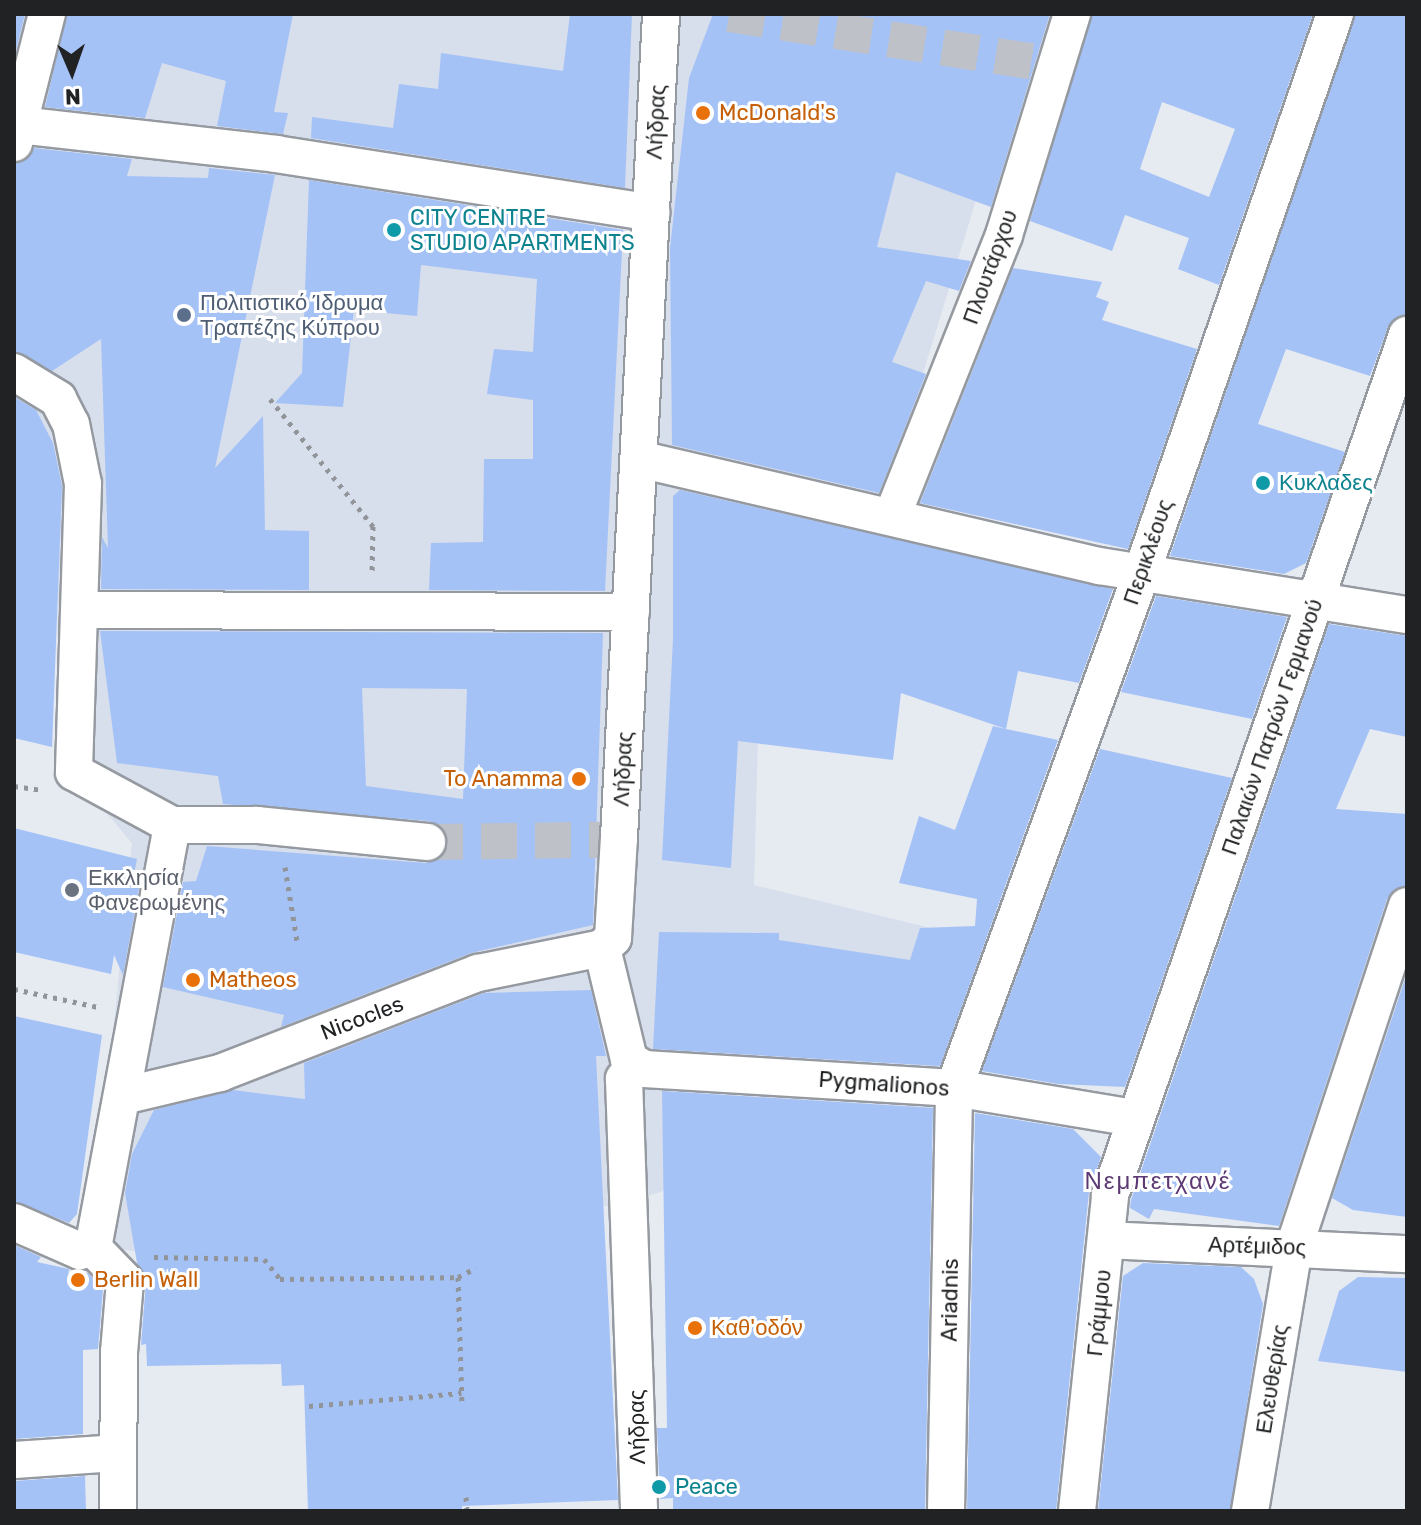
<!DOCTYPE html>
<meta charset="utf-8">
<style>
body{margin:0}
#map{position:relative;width:1421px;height:1525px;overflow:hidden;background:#e6eaf1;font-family:Rubik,sans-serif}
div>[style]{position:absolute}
.built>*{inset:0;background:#d7deec}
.building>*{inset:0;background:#a5c2f7}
.street-tunnel>*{height:36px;margin-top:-18px;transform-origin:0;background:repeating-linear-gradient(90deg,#bec2c8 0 36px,transparent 0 54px)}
.path>*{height:5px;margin-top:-2.5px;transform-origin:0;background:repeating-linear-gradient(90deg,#919599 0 4px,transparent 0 10px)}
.roads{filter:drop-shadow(2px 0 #9599a0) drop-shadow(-2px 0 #9599a0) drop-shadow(0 2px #9599a0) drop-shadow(0 -2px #9599a0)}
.street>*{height:36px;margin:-18px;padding:0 18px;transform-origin:18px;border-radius:18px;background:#fff}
.dots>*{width:22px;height:22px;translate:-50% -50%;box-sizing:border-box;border:4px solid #fff;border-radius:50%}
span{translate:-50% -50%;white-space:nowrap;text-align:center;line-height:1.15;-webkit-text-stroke:6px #fff;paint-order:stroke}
.food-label{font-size:22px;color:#c56008}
.left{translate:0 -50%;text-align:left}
.right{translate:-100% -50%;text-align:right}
.street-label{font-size:22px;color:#202224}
.culture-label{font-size:22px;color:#0d838f}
.service-label{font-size:22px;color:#4e5e75}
.worship-label{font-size:22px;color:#5b616d}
.neighbourhood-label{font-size:24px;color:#5c3973;letter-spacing:2px}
.frame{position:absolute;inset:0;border:16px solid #202224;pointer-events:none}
.north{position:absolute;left:32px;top:32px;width:80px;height:80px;-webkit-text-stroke:6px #fff;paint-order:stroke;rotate:178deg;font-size:22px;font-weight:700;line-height:32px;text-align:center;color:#202224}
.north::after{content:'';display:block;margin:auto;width:28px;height:36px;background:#202224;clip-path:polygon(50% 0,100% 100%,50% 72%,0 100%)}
</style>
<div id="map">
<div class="built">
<i style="clip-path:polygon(14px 14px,1033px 14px,883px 504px,765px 479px,754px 885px,988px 942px,956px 1100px,615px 1206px,272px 1201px,258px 1266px,76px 1244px,113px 1035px,132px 843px,59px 757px,57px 558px,14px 555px)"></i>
</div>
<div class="building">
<i style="clip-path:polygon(14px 14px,25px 14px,14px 58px)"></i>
<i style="clip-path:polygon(67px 14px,293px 14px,274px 112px,288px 113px,283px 134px,217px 126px,226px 81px,162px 63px,145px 118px,45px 107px)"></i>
<i style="clip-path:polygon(570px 14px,632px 14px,625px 188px,311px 138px,312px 117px,393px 128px,399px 84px,438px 89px,441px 53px,563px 71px)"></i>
<i style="clip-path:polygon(713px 14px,1050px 14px,991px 207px,896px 172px,877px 247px,971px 261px,959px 291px,926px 281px,892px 362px,926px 374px,879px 493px,672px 445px,670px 248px,689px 78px)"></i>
<i style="clip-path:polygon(evenodd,1092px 14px,1313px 14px,1219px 285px,1178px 269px,1189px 238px,1125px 215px,1112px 251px,1030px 221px,1092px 14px,1162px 102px,1235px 129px,1209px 197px,1140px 169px,1162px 102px)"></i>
<i style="clip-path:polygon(1355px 14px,1407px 14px,1407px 315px,1388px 327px,1370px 376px,1286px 349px,1258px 424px,1345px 452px,1306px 563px,1284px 574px,1170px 556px)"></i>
<i style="clip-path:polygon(34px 148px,132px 159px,127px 176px,208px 178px,209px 168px,275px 175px,215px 468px,263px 416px,265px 530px,309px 531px,309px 590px,101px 589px,102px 537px,108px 548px,101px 339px,52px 371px,14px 351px,14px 163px,28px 158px)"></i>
<i style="clip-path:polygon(309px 180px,623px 230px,605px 591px,429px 590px,431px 543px,483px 542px,484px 459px,533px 459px,533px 400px,487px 394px,494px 349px,533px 352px,537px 279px,421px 265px,417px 316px,354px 310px,343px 407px,275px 403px,302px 373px)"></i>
<i style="clip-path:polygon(1013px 268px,1102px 282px,1096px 297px,1109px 302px,1102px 320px,1197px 349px,1128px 549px,920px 503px)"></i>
<i style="clip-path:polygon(14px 397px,36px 410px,53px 443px,62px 486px,52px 747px,14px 738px)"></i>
<i style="clip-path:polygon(680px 490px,1113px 589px,1079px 683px,1018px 671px,1006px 729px,1058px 740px,940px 1066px,653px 1049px,659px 932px,779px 933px,779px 940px,910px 960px,920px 928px,975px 926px,977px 899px,899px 883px,919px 816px,955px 830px,993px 726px,1006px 729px,901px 693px,893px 760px,738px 741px,731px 868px,662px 860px,673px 639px,673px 496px)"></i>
<i style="clip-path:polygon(1156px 596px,1287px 617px,1252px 719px,1121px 692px)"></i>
<i style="clip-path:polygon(1329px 624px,1407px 636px,1407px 737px,1370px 729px,1336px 809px,1407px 814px,1407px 886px,1394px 890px,1387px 899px,1279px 1226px,1154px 1209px,1149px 1219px,1130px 1208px,1131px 1200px)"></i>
<i style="clip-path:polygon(evenodd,100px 631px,603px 633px,593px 925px,471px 953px,281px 1027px,284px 1015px,163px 987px,183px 882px,196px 881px,207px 846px,426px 863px,444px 855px,446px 834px,429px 821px,223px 804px,218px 776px,117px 763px,100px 631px,362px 688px,467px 689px,463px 799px,366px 786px,362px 688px)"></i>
<i style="clip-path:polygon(1100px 749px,1232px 778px,1125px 1087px,1058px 1084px,982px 1071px)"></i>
<i style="clip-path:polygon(14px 828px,137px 859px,132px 884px,140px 883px,123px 975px,114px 955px,111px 974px,14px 952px)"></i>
<i style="clip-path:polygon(1407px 973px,1407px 1217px,1353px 1210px,1332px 1198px)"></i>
<i style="clip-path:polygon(591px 990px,606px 1056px,596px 1056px,618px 1500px,462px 1506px,462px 1511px,308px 1511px,304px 1385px,282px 1386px,281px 1364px,147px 1366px,146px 1344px,141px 1345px,146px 1282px,137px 1263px,125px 1193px,132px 1154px,154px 1110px,233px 1090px,305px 1099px,304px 1063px,484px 993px)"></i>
<i style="clip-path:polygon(14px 1016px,102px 1035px,77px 1214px,69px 1223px,14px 1201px)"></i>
<i style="clip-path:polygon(662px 1091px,933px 1108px,925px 1511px,673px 1511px,673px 1498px,660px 1499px,657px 1428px,667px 1428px)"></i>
<i style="clip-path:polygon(975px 1113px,1073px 1129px,1101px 1157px,1089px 1192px,1056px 1511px,967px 1511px)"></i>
<i style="clip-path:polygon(14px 1245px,41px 1257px,37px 1262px,69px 1269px,67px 1284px,78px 1271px,88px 1273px,103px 1289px,98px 1349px,83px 1350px,83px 1434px,14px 1439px)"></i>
<i style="clip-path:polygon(1143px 1263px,1241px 1267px,1254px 1279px,1263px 1304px,1230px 1511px,1098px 1511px,1123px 1276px)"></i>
<i style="clip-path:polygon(1358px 1277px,1407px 1278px,1407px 1372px,1318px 1361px,1339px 1291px)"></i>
<i style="clip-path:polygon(85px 1476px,86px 1511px,14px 1511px,14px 1481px)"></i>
</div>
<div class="street-tunnel">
<i style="left:729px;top:14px;width:316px;rotate:8.9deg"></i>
<i style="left:427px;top:842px;width:175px;rotate:-0.7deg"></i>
</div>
<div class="path">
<i style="left:270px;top:399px;width:164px;rotate:51deg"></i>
<i style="left:373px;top:526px;width:47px;rotate:91.2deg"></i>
<i style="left:14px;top:786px;width:28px;rotate:8deg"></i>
<i style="left:285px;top:867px;width:75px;rotate:80.8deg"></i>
<i style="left:14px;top:989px;width:86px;rotate:12.1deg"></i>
<i style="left:154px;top:1257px;width:110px;rotate:1deg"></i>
<i style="left:264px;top:1259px;width:26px;rotate:51deg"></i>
<i style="left:280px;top:1279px;width:178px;rotate:-0.6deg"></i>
<i style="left:458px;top:1277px;width:20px;rotate:-27deg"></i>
<i style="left:458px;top:1277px;width:125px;rotate:88.2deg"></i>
<i style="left:309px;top:1406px;width:153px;rotate:-4.9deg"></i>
<i style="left:466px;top:1497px;width:14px;rotate:86deg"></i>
</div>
<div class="roads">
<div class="street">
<i style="left:19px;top:125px;width:259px;rotate:6.4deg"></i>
<i style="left:276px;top:154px;width:380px;rotate:8.9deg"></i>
<i style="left:14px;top:143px;width:133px;rotate:-75.7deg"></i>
<i style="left:14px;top:372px;width:52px;rotate:31.5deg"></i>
<i style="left:58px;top:399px;width:28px;rotate:63deg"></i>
<i style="left:71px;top:424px;width:61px;rotate:78.7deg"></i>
<i style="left:83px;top:484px;width:288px;rotate:91.8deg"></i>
<i style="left:74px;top:772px;width:111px;rotate:28.4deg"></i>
<i style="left:172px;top:825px;width:85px"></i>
<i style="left:257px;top:825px;width:171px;rotate:5.7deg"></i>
<i style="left:639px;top:459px;width:473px;rotate:13.1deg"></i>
<i style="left:1100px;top:566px;width:311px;rotate:9.1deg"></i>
<i style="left:893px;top:514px;width:300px;rotate:-68.3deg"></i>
<i style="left:1004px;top:235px;width:231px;rotate:-72.9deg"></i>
<i style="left:83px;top:610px;width:548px;rotate:0.21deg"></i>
<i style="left:602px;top:948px;width:15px;rotate:-42deg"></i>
<i style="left:613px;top:938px;width:100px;rotate:-86.6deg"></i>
<i style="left:619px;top:838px;width:825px;rotate:-87.08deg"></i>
<i style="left:602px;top:948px;width:115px;rotate:76.4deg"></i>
<i style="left:629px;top:1060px;width:17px;rotate:31deg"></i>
<i style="left:644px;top:1069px;width:311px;rotate:3.5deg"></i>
<i style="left:954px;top:1088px;width:181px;rotate:9.5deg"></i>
<i style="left:635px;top:1064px;width:19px;rotate:126deg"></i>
<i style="left:624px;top:1079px;width:432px;rotate:88deg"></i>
<i style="left:123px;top:1096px;width:100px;rotate:-13.3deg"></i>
<i style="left:220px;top:1073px;width:277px;rotate:-21.2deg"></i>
<i style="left:478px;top:973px;width:126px;rotate:-11.4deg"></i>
<i style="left:14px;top:1222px;width:72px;rotate:23.7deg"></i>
<i style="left:80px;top:1251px;width:13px;rotate:-13deg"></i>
<i style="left:1107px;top:1240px;width:300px;rotate:2.7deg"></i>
<i style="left:93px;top:1248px;width:430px;rotate:-79.4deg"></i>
<i style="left:93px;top:1248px;width:46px;rotate:45.9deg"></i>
<i style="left:125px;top:1281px;width:71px;rotate:94.8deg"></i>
<i style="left:119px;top:1352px;width:159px;rotate:90.4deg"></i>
<i style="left:14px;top:1460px;width:102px;rotate:-3.9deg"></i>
<i style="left:946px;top:1511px;width:423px;rotate:-88.9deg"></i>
<i style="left:954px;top:1088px;width:549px;rotate:-69.98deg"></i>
<i style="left:1142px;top:572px;width:590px;rotate:-70.92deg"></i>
<i style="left:1077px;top:1511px;width:318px;rotate:-84deg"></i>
<i style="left:1110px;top:1195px;width:910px;rotate:-70.95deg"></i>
<i style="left:1250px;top:1511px;width:268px;rotate:-80.5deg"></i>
<i style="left:1294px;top:1247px;width:359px;rotate:-71.7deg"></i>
</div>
</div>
<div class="dots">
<i style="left:703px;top:113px;background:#e8710a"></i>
<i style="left:394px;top:230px;background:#0f9aa8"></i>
<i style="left:184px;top:315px;background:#5c6f8a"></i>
<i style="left:1263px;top:483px;background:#0f9aa8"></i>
<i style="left:579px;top:779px;background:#e8710a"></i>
<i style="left:72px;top:890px;background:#6b7280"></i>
<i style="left:193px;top:980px;background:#e8710a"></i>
<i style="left:78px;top:1280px;background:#e8710a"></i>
<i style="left:695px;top:1328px;background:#e8710a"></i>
<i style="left:659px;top:1487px;background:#0f9aa8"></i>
</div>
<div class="food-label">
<span class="left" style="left:719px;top:113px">McDonald's</span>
<span class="right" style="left:563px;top:779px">To Anamma</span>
<span class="left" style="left:209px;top:980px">Matheos</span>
<span class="left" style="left:94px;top:1280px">Berlin Wall</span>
<span class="left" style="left:711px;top:1328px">Καθ'οδόν</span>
</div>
<div class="street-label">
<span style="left:656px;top:122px;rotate:-87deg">Λήδρας</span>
<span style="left:990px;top:267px;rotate:-70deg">Πλουτάρχου</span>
<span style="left:1148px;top:552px;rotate:-71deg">Περικλέους</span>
<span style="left:1272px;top:727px;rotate:-71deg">Παλαιών Πατρών Γερμανού</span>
<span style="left:623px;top:769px;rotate:-87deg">Λήδρας</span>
<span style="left:362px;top:1018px;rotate:-21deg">Nicocles</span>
<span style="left:884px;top:1084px;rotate:4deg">Pygmalionos</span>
<span style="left:1257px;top:1246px;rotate:2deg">Αρτέμιδος</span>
<span style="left:950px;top:1300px;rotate:-89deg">Ariadnis</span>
<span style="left:1099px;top:1313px;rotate:-84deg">Γράμμου</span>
<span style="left:1272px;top:1379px;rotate:-81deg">Ελευθερίας</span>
<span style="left:637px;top:1427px;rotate:-91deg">Λήδρας</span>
</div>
<div class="culture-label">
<span class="left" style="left:410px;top:230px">CITY CENTRE<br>STUDIO APARTMENTS</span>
<span class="left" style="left:1279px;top:483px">Κυκλαδες</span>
<span class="left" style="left:675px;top:1487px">Peace</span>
</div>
<div class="service-label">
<span class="left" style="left:200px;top:315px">Πολιτιστικό Ίδρυμα<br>Τραπέζης Κύπρου</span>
</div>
<div class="worship-label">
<span class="left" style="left:88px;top:890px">Εκκλησία<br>Φανερωμένης</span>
</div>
<div class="neighbourhood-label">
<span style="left:1158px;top:1182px">Νεμπετχανέ</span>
</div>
<div class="frame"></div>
<div class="north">N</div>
</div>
